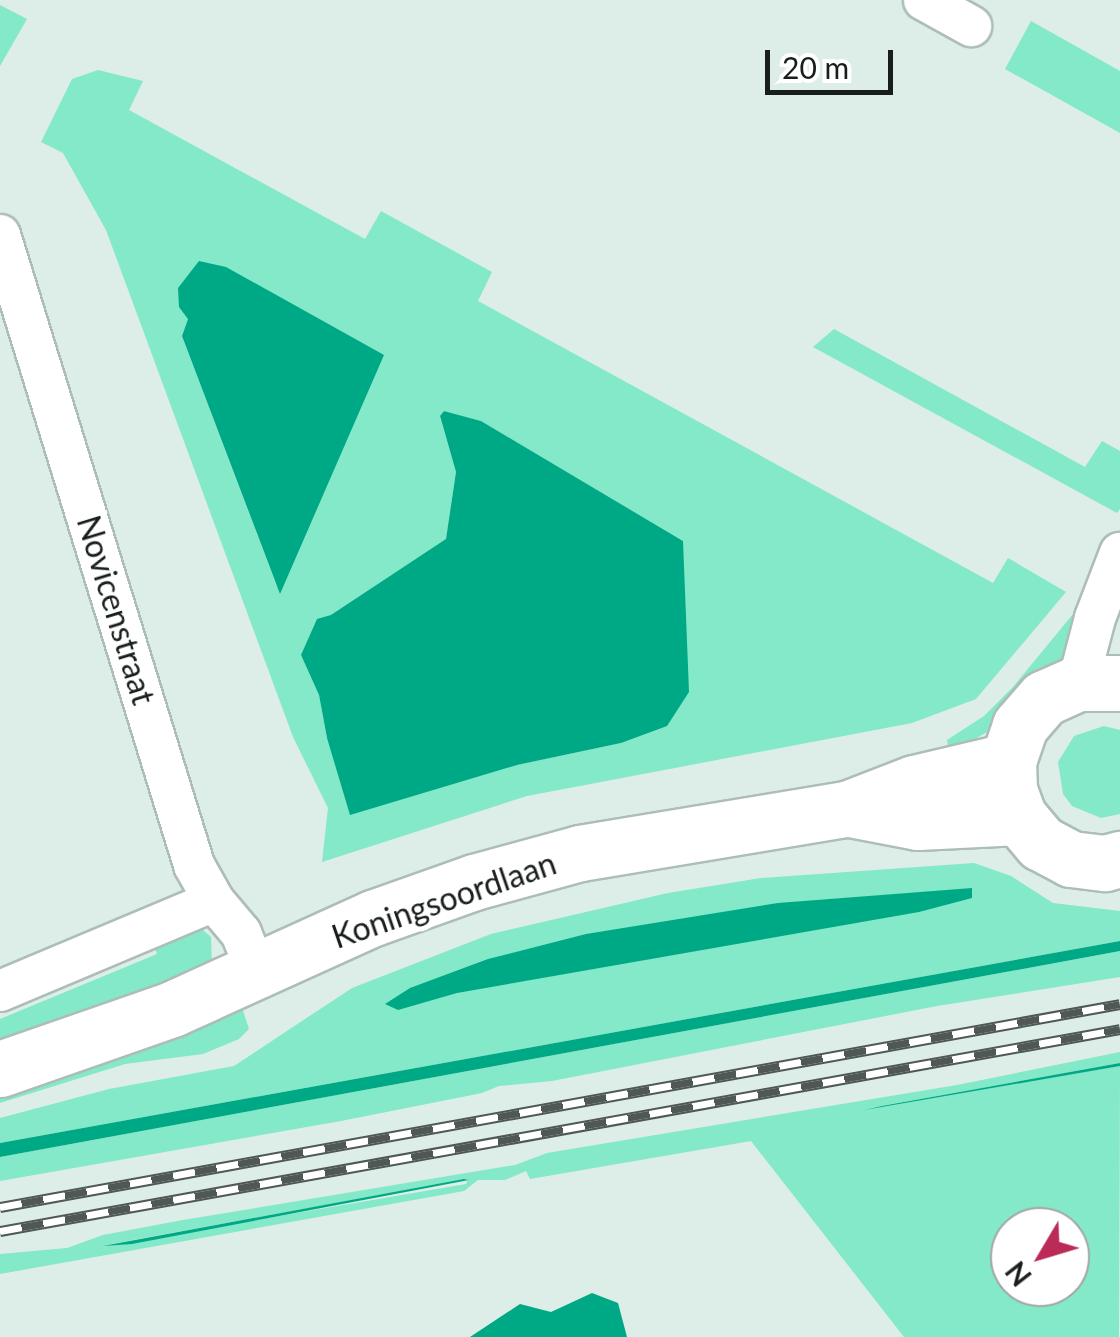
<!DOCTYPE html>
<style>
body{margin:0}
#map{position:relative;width:1120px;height:1337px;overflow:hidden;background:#ddede7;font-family:Lato,sans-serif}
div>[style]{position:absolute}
.green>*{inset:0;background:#83e9c8}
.water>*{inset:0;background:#00a986}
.roads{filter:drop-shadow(2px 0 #adbdb7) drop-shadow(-2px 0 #adbdb7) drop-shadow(0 2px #adbdb7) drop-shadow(0 -2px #adbdb7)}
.street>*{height:40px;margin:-20px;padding:0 20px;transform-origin:20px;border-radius:20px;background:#fff}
.secondary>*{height:55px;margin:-27.5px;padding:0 27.5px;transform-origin:27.5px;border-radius:27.5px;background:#fff}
.rail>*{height:11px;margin-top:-5.5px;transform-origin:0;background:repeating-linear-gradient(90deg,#fff 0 22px,#4f5854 0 44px);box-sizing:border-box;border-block:2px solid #4f5854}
span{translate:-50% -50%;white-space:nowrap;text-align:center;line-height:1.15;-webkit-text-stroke:10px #fff;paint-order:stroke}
.street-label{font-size:32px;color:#181e1b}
.north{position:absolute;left:990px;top:1207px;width:100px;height:100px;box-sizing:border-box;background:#fff;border:2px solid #a3a5a4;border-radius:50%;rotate:232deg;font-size:28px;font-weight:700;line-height:40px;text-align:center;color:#181e1b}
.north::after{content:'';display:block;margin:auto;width:35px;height:45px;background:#ba2b58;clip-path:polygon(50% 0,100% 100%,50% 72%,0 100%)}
.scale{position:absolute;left:765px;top:50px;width:128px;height:45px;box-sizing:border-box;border:5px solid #181e1b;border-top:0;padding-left:12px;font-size:30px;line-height:35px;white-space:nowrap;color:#181e1b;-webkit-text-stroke:8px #fff;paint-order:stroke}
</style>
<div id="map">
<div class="green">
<i style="clip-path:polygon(0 5px,27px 19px,0 66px)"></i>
<i style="clip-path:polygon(1031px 21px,1120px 71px,1120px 133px,1005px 69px)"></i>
<i style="clip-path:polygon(evenodd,98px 70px,143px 81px,129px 110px,365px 239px,381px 211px,492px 272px,478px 301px,993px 583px,1008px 558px,1066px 592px,976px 699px,912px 723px,527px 796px,322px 862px,328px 808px,293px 737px,106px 230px,63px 153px,41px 142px,72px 79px,98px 70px,188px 319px,279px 592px,182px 336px,188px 319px,98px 70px,444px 411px,481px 421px,683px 541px,621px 743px,517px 765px,327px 738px,319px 695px,301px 655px,331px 616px,446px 540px,456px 472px,440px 417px,444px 411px)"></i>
<i style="clip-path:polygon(834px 329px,1085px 467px,1102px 441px,1120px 451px,1120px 509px,1117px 513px,813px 347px)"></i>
<i style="clip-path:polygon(1078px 608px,1074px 651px,1006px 721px,949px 754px,947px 740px,984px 716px,1013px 687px)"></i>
<i style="clip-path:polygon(1104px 726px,1120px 730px,1120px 814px,1101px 818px,1072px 806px,1063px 794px,1058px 762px,1074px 736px)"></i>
<i style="clip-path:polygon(974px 863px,1011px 876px,1053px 903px,1120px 911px,1120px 941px,0 1143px,0 1118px,109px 1089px,234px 1066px,352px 988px,491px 934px,668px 893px,761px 878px)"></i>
<i style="clip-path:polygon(196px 924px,211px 937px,212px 966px,0 1045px,0 1019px,157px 954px,153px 944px)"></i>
<i style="clip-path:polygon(1120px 951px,1120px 977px,937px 1006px,552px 1081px,499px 1086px,482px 1093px,341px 1121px,0 1181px,0 1157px)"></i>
<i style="clip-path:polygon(240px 1001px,249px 1029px,239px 1039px,203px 1054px,125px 1064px,0 1103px,0 1091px)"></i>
<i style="clip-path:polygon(evenodd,1120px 1052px,1120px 1063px,865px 1109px,1120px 1066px,1119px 1337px,904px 1337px,751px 1141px,530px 1179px,526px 1171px,505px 1180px,478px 1180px,464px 1191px,0 1274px,0 1254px,67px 1248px,103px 1235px,183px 1220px,515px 1165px,547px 1153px,957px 1085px,1120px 1052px,468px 1179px,466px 1184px,103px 1246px,133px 1240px,468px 1179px,1120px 1052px,1010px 1227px,1070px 1227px,1070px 1287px,1010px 1287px,1010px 1227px)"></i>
</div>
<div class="water">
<i style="clip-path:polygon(199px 261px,226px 267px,384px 355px,280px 594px,182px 336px,188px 319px,179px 307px,178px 288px)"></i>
<i style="clip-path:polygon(444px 411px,481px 421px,683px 541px,689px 692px,667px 726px,621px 743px,517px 765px,350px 815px,327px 738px,319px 695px,301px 655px,317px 619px,331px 615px,446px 539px,456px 472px,440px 416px)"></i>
<i style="clip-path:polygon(972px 888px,972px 898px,919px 912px,457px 993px,398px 1010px,385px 1004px,410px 988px,488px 959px,586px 934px,778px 903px)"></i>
<i style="clip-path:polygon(1120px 941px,1120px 951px,0 1157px,0 1143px)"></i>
<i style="clip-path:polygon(1120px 1063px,1120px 1066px,864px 1110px,882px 1106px)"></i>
<i style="clip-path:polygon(469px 1180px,132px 1244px,103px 1246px,464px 1179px)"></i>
<i style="clip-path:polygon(592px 1293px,618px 1303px,627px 1337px,470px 1337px,520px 1304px,551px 1312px)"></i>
</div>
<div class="roads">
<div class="street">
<i style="left:924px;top:0;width:54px;rotate:29deg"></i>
<i style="left:0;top:235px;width:659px;rotate:72.88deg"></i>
<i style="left:194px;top:865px;width:41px;rotate:60.9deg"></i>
<i style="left:214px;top:901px;width:42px;rotate:49.8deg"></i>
<i style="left:241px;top:933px;width:42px;rotate:67.7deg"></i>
<i style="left:1078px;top:683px;width:67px;rotate:-75.3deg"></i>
<i style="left:1095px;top:618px;width:70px;rotate:-69deg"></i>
<i style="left:0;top:991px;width:232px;rotate:-22.8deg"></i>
</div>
<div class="secondary">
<i style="left:1120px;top:683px;width:42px;rotate:180deg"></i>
<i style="left:1078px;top:683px;width:37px;rotate:156deg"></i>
<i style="left:1044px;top:698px;width:37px;rotate:131deg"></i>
<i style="left:1020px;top:726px;width:37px;rotate:109deg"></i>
<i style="left:1008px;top:761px;width:29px;rotate:88deg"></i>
<i style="left:1009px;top:790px;width:29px;rotate:70deg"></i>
<i style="left:1019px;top:817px;width:34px;rotate:50deg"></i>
<i style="left:1041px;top:843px;width:34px;rotate:28deg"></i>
<i style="left:1071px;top:859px;width:34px;rotate:7deg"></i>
<i style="left:1105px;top:863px;width:16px;rotate:-15deg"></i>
<i style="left:850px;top:809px;width:69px;rotate:10.8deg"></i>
<i style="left:918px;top:822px;width:101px;rotate:-2.8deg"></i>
<i style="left:0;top:1069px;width:182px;rotate:-19.2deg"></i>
<i style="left:172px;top:1009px;width:221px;rotate:-24.4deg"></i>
<i style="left:373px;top:918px;width:107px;rotate:-19.6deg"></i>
<i style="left:474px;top:882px;width:110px;rotate:-15.3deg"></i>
<i style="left:580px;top:853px;width:271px;rotate:-9.4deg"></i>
<i style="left:847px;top:809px;width:72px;rotate:-21.2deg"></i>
<i style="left:914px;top:783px;width:97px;rotate:-13.2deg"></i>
</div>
</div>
<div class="rail">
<i style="left:0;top:1207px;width:1138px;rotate:-10.27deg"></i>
<i style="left:0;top:1231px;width:1138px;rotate:-10.22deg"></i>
</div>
<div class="street-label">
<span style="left:116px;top:610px;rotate:73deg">Novicenstraat</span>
<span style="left:444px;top:900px;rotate:-19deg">Koningsoordlaan</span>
</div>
<div class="north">N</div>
<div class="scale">20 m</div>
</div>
